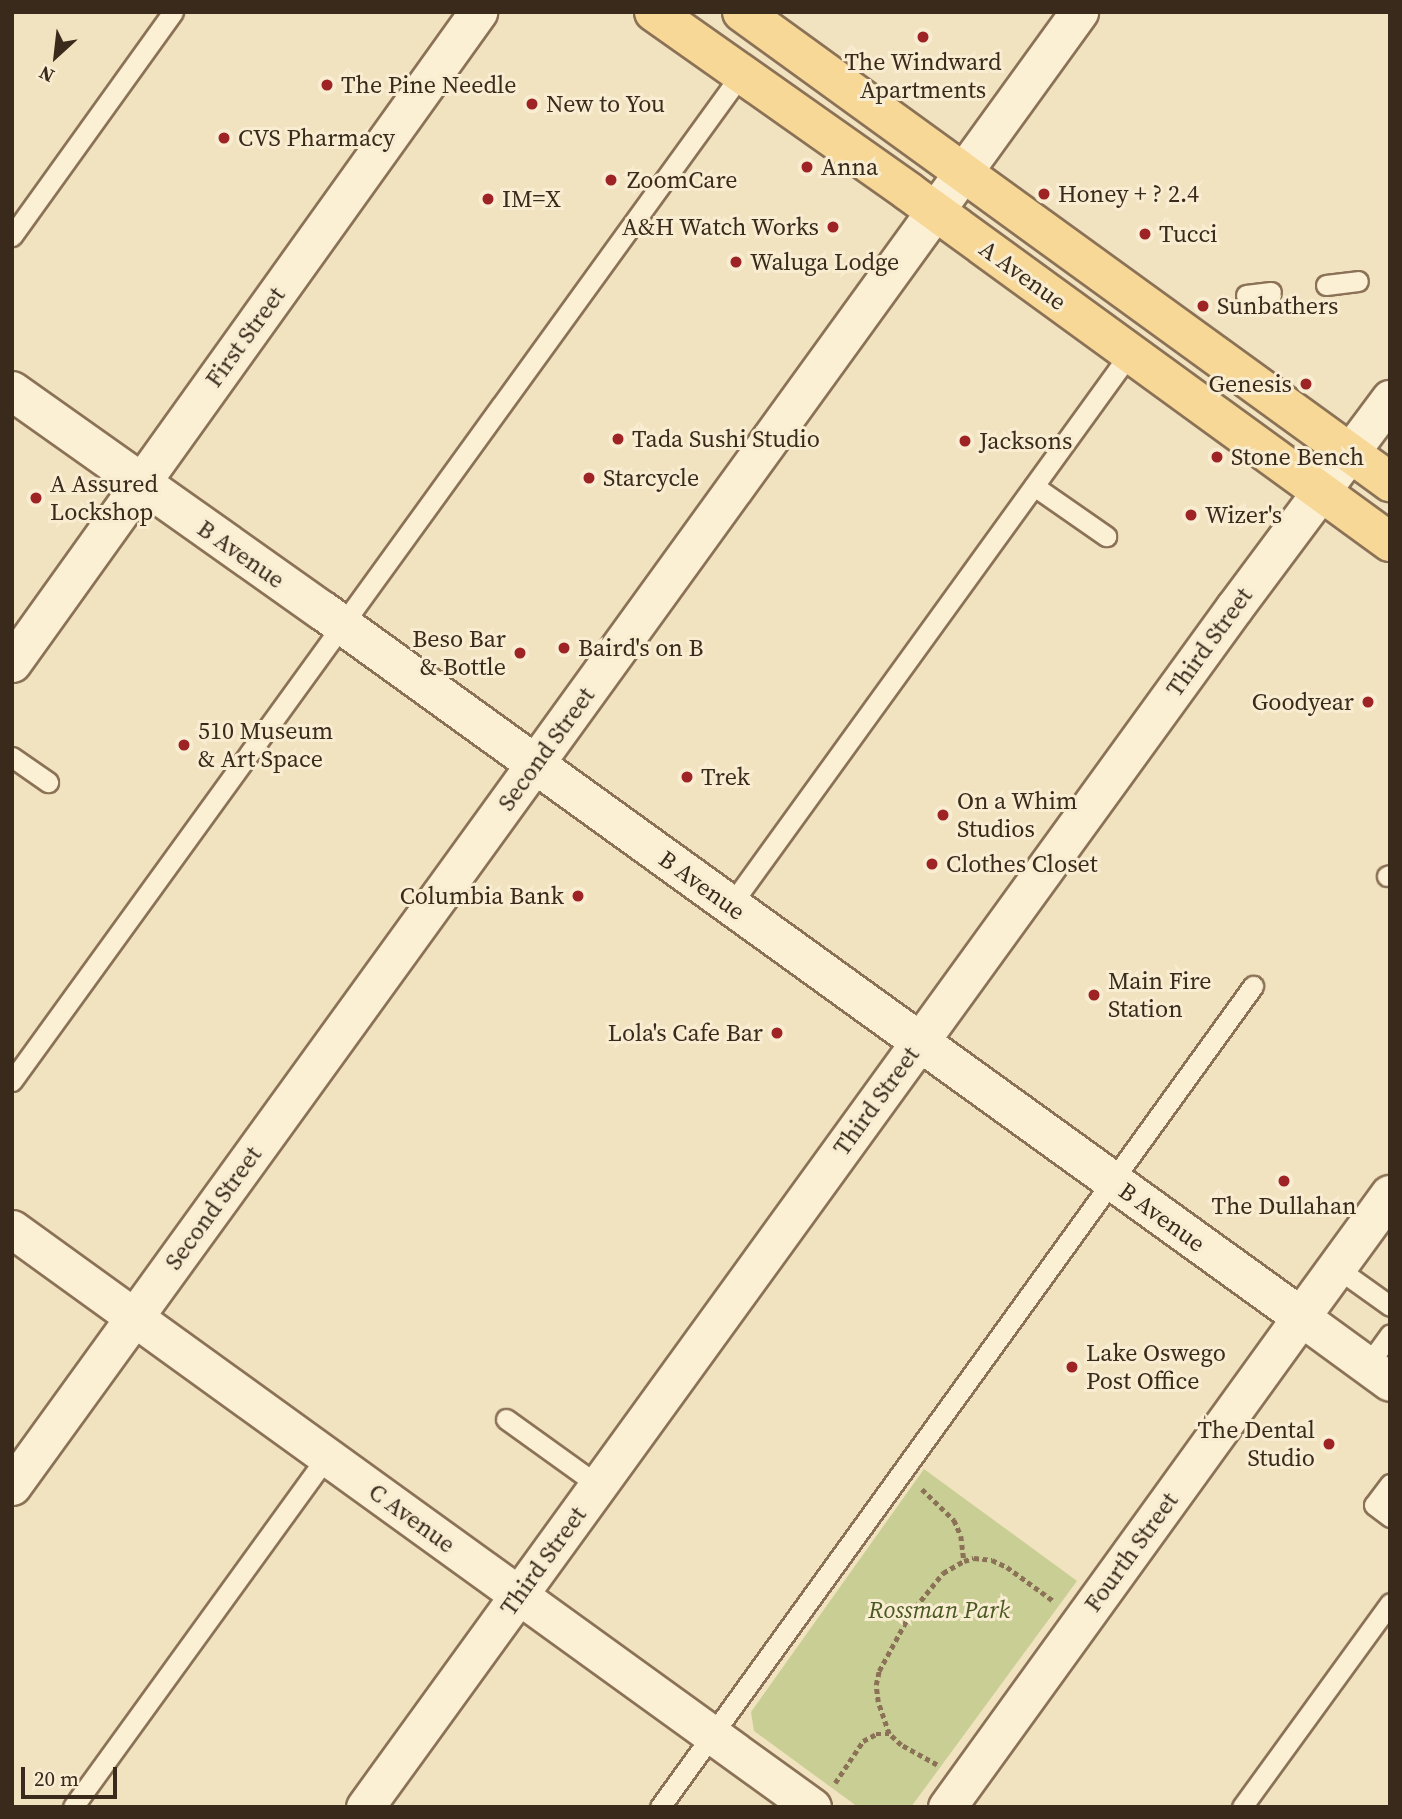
<!DOCTYPE html>
<style>
body{margin:0}
#map{position:relative;width:1402px;height:1819px;overflow:hidden;background:#f1e2c0;font-family:"Source Serif 4",serif}
div>[style]{position:absolute}
.green>*{inset:0;background:#c9cf94}
.path>*{height:4.5px;margin-top:-2.25px;transform-origin:0;background:repeating-linear-gradient(90deg,#8b7257 0 5px,transparent 0 8.5px)}
.roads{filter:drop-shadow(2px 0 #8b7257) drop-shadow(-2px 0 #8b7257) drop-shadow(0 2px #8b7257) drop-shadow(0 -2px #8b7257)}
.service>*{height:19px;margin:-9.5px;padding:0 9.5px;transform-origin:9.5px;border-radius:9.5px;background:#fbefd4}
.minor>*{height:37px;margin:-18.5px;padding:0 18.5px;transform-origin:18.5px;border-radius:18.5px;background:#fbefd4}
.tertiary>*{height:38px;margin:-19px;padding:0 19px;transform-origin:19px;border-radius:19px;background:#fbefd4}
.primary>*{height:38px;margin:-19px;padding:0 19px;transform-origin:19px;border-radius:19px;background:#f7d896}
.dots>*{width:19px;height:19px;translate:-50% -50%;box-sizing:border-box;border:4px solid #f8ecd1;border-radius:50%}
span{translate:-50% -50%;white-space:nowrap;text-align:center;line-height:1.15;-webkit-text-stroke:6px #f8ecd1;paint-order:stroke}
.poi-label{font-size:24px;color:#3a2a1c}
.left{translate:0 -50%;text-align:left}
.right{translate:-100% -50%;text-align:right}
.street-label{font-size:24px;color:#3a2a1c}
.park-label{font-size:24px;color:#4a5822;font-style:italic}
.frame{position:absolute;inset:0;border:14px solid #3a2a1c;pointer-events:none}
.north{position:absolute;left:21px;top:21px;width:70px;height:70px;-webkit-text-stroke:5px #f8ecd1;paint-order:stroke;rotate:207deg;font-size:19px;font-weight:700;line-height:28px;text-align:center;color:#3a2a1c}
.north::after{content:'';display:block;margin:auto;width:24px;height:32px;background:#3a2a1c;clip-path:polygon(50% 0,100% 100%,50% 72%,0 100%)}
.scale{position:absolute;left:21px;top:1767px;width:96px;height:32px;box-sizing:border-box;border:4px solid #3a2a1c;border-top:0;padding-left:9px;font-size:21px;line-height:24px;white-space:nowrap;color:#3a2a1c;-webkit-text-stroke:5px #f8ecd1;paint-order:stroke}
</style>
<div id="map">
<div class="green">
<i style="clip-path:polygon(924px 1469px,1077px 1581px,911px 1807px,858px 1807px,754px 1731px,751px 1712px)"></i>
</div>
<div class="path">
<i style="left:922px;top:1489px;width:45px;rotate:44.1deg"></i>
<i style="left:954px;top:1520px;width:17px;rotate:66deg"></i>
<i style="left:961px;top:1536px;width:25px;rotate:83deg"></i>
<i style="left:937px;top:1765px;width:41px;rotate:-150.9deg"></i>
<i style="left:901px;top:1745px;width:16px;rotate:-137deg"></i>
<i style="left:889px;top:1734px;width:34px;rotate:-109deg"></i>
<i style="left:878px;top:1702px;width:17px;rotate:-97deg"></i>
<i style="left:876px;top:1685px;width:14px;rotate:-78deg"></i>
<i style="left:879px;top:1671px;width:65px;rotate:-61.5deg"></i>
<i style="left:910px;top:1614px;width:53px;rotate:-51.2deg"></i>
<i style="left:943px;top:1573px;width:24px;rotate:-30deg"></i>
<i style="left:964px;top:1561px;width:10px;rotate:-17deg"></i>
<i style="left:974px;top:1558px;width:18px;rotate:6deg"></i>
<i style="left:992px;top:1560px;width:17px;rotate:25deg"></i>
<i style="left:1007px;top:1567px;width:59px;rotate:36.1deg"></i>
<i style="left:835px;top:1783px;width:50px;rotate:-56.3deg"></i>
<i style="left:863px;top:1741px;width:15px;rotate:-28deg"></i>
<i style="left:876px;top:1734px;width:13px"></i>
</div>
<div class="roads">
<div class="service">
<i style="left:12px;top:236px;width:276px;rotate:-54.3deg"></i>
<i style="left:1326px;top:285px;width:32px;rotate:-7deg"></i>
<i style="left:1246px;top:295px;width:25px;rotate:-7deg"></i>
<i style="left:1034px;top:486px;width:88px;rotate:34.8deg"></i>
<i style="left:12px;top:757px;width:44px;rotate:34.8deg"></i>
<i style="left:1387px;top:876px;width:3px;rotate:-18deg"></i>
<i style="left:730px;top:906px;width:683px;rotate:-54.12deg"></i>
<i style="left:12px;top:1081px;width:1245px;rotate:-54.09deg"></i>
<i style="left:1337px;top:1268px;width:65px;rotate:35.6deg"></i>
<i style="left:1367px;top:1366px;width:39px;rotate:-54deg"></i>
<i style="left:506px;top:1419px;width:113px;rotate:35.7deg"></i>
<i style="left:1390px;top:1484px;width:26px;rotate:127deg"></i>
<i style="left:1374px;top:1505px;width:20px;rotate:37deg"></i>
<i style="left:73px;top:1807px;width:433px;rotate:-54.1deg"></i>
<i style="left:660px;top:1807px;width:1013px;rotate:-54.16deg"></i>
<i style="left:1242px;top:1807px;width:252px;rotate:-54deg"></i>
</div>
<div class="minor">
<i style="left:12px;top:663px;width:801px;rotate:-54.4deg"></i>
<i style="left:12px;top:1229px;width:987px;rotate:35.85deg"></i>
<i style="left:12px;top:1486px;width:1820px;rotate:-54.1deg"></i>
<i style="left:365px;top:1807px;width:1481px;rotate:-54.07deg"></i>
<i style="left:1234px;top:608px;width:261px;rotate:-53.3deg"></i>
<i style="left:947px;top:1807px;width:604px;rotate:-54.15deg"></i>
<i style="left:1301px;top:1317px;width:110px;rotate:36.1deg"></i>
</div>
<div class="tertiary">
<i style="left:12px;top:391px;width:381px;rotate:35.3deg"></i>
<i style="left:323px;top:611px;width:1206px;rotate:35.82deg"></i>
<i style="left:1301px;top:1317px;width:151px;rotate:-53.9deg"></i>
</div>
<div class="primary">
<i style="left:654px;top:12px;width:312px;rotate:35.2deg"></i>
<i style="left:909px;top:192px;width:595px;rotate:36.04deg"></i>
<i style="left:742px;top:12px;width:801px;rotate:35.95deg"></i>
</div>
</div>
<div class="dots">
<i style="left:923px;top:37px;background:#9e2325"></i>
<i style="left:327px;top:85px;background:#9e2325"></i>
<i style="left:532px;top:104px;background:#9e2325"></i>
<i style="left:224px;top:138px;background:#9e2325"></i>
<i style="left:807px;top:167px;background:#9e2325"></i>
<i style="left:611px;top:180px;background:#9e2325"></i>
<i style="left:1044px;top:194px;background:#9e2325"></i>
<i style="left:488px;top:199px;background:#9e2325"></i>
<i style="left:833px;top:227px;background:#9e2325"></i>
<i style="left:1145px;top:234px;background:#9e2325"></i>
<i style="left:736px;top:262px;background:#9e2325"></i>
<i style="left:1203px;top:306px;background:#9e2325"></i>
<i style="left:1306px;top:384px;background:#9e2325"></i>
<i style="left:618px;top:439px;background:#9e2325"></i>
<i style="left:965px;top:441px;background:#9e2325"></i>
<i style="left:1217px;top:457px;background:#9e2325"></i>
<i style="left:589px;top:478px;background:#9e2325"></i>
<i style="left:36px;top:498px;background:#9e2325"></i>
<i style="left:1191px;top:515px;background:#9e2325"></i>
<i style="left:564px;top:648px;background:#9e2325"></i>
<i style="left:520px;top:653px;background:#9e2325"></i>
<i style="left:1368px;top:702px;background:#9e2325"></i>
<i style="left:184px;top:745px;background:#9e2325"></i>
<i style="left:687px;top:777px;background:#9e2325"></i>
<i style="left:943px;top:815px;background:#9e2325"></i>
<i style="left:932px;top:864px;background:#9e2325"></i>
<i style="left:578px;top:896px;background:#9e2325"></i>
<i style="left:1094px;top:995px;background:#9e2325"></i>
<i style="left:777px;top:1033px;background:#9e2325"></i>
<i style="left:1284px;top:1181px;background:#9e2325"></i>
<i style="left:1072px;top:1367px;background:#9e2325"></i>
<i style="left:1329px;top:1444px;background:#9e2325"></i>
</div>
<div class="poi-label">
<span style="left:923px;top:76px">The Windward<br>Apartments</span>
<span class="left" style="left:341px;top:85px">The Pine Needle</span>
<span class="left" style="left:546px;top:104px">New to You</span>
<span class="left" style="left:238px;top:138px">CVS Pharmacy</span>
<span class="left" style="left:821px;top:167px">Anna</span>
<span class="left" style="left:627px;top:180px">ZoomCare</span>
<span class="left" style="left:1058px;top:194px">Honey + ? 2.4</span>
<span class="left" style="left:502px;top:199px">IM=X</span>
<span class="right" style="left:819px;top:227px">A&amp;H Watch Works</span>
<span class="left" style="left:1159px;top:234px">Tucci</span>
<span class="left" style="left:750px;top:262px">Waluga Lodge</span>
<span class="left" style="left:1217px;top:306px">Sunbathers</span>
<span class="right" style="left:1292px;top:384px">Genesis</span>
<span class="left" style="left:632px;top:439px">Tada Sushi Studio</span>
<span class="left" style="left:979px;top:441px">Jacksons</span>
<span class="left" style="left:1231px;top:457px">Stone Bench</span>
<span class="left" style="left:603px;top:478px">Starcycle</span>
<span class="left" style="left:50px;top:498px">A Assured<br>Lockshop</span>
<span class="left" style="left:1205px;top:515px">Wizer's</span>
<span class="right" style="left:506px;top:653px">Beso Bar<br>&amp; Bottle</span>
<span class="left" style="left:578px;top:648px">Baird's on B</span>
<span class="right" style="left:1354px;top:702px">Goodyear</span>
<span class="left" style="left:198px;top:745px">510 Museum<br>&amp; Art Space</span>
<span class="left" style="left:701px;top:777px">Trek</span>
<span class="left" style="left:957px;top:815px">On a Whim<br>Studios</span>
<span class="left" style="left:946px;top:864px">Clothes Closet</span>
<span class="right" style="left:564px;top:896px">Columbia Bank</span>
<span class="left" style="left:1108px;top:995px">Main Fire<br>Station</span>
<span class="right" style="left:763px;top:1033px">Lola's Cafe Bar</span>
<span style="left:1284px;top:1206px">The Dullahan</span>
<span class="left" style="left:1086px;top:1367px">Lake Oswego<br>Post Office</span>
<span class="right" style="left:1315px;top:1444px">The Dental<br>Studio</span>
</div>
<div class="street-label">
<span style="left:1023px;top:275px;rotate:36deg">A Avenue</span>
<span style="left:245px;top:337px;rotate:-54deg">First Street</span>
<span style="left:241px;top:554px;rotate:35deg">B Avenue</span>
<span style="left:1209px;top:642px;rotate:-54deg">Third Street</span>
<span style="left:546px;top:749px;rotate:-54deg">Second Street</span>
<span style="left:702px;top:885px;rotate:36deg">B Avenue</span>
<span style="left:876px;top:1101px;rotate:-54deg">Third Street</span>
<span style="left:213px;top:1208px;rotate:-54deg">Second Street</span>
<span style="left:1162px;top:1217px;rotate:36deg">B Avenue</span>
<span style="left:412px;top:1518px;rotate:36deg">C Avenue</span>
<span style="left:1131px;top:1552px;rotate:-54deg">Fourth Street</span>
<span style="left:543px;top:1561px;rotate:-54deg">Third Street</span>
</div>
<div class="park-label">
<span style="left:939px;top:1610px">Rossman Park</span>
</div>
<div class="frame"></div>
<div class="north">N</div>
<div class="scale">20 m</div>
</div>
